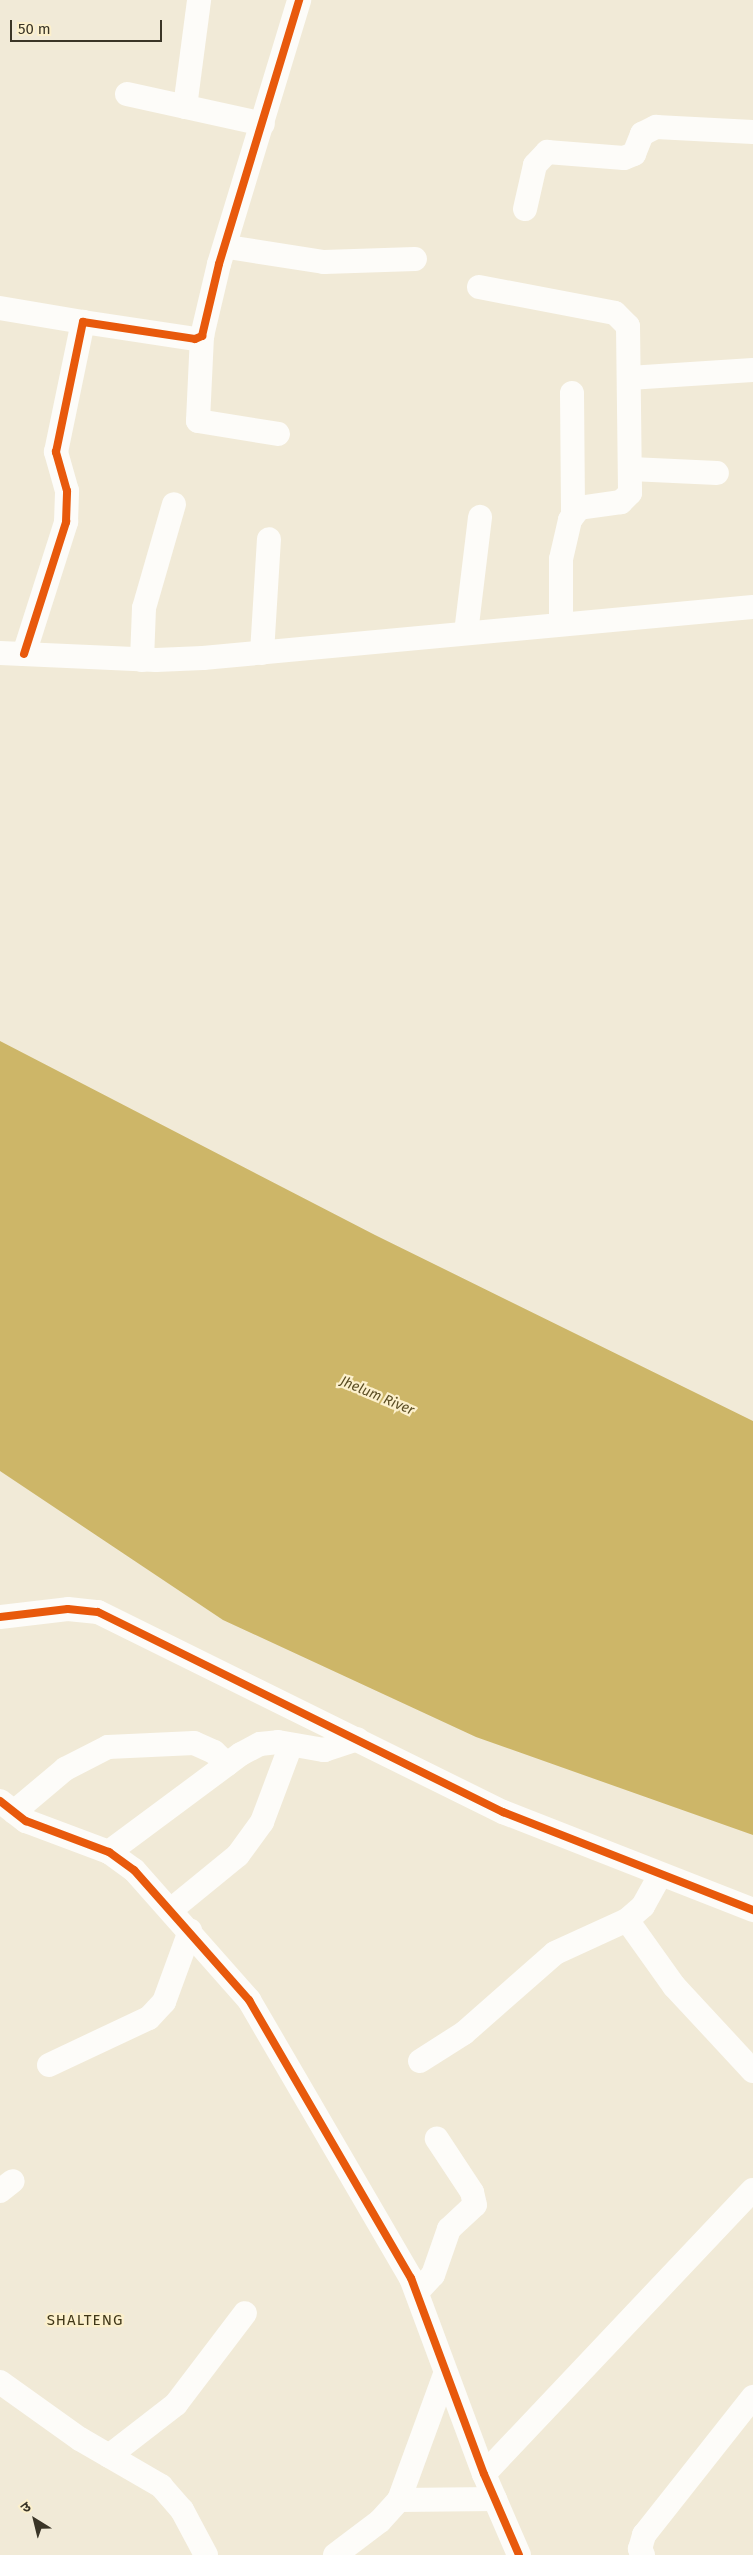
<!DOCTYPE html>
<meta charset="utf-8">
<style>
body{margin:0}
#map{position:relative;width:753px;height:2555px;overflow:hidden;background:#f1ead7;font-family:"Fira Sans","Noto Sans Devanagari",sans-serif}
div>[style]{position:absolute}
.water>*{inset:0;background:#cdb668}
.minor>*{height:24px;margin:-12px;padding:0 12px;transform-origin:12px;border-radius:12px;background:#fdfcf9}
.cycleway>*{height:8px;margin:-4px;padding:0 4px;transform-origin:4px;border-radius:4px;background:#e8590c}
span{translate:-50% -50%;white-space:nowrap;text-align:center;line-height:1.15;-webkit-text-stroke:4.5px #fcf0cc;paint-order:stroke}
.water-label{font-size:14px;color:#5a4d24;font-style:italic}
.quarter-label{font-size:15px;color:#413819;letter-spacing:1px}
.north{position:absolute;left:10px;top:2495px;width:50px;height:50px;-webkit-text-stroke:4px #fcf0cc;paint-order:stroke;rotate:324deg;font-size:14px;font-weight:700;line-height:20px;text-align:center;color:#3a3527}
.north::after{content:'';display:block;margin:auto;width:18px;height:22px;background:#3a3527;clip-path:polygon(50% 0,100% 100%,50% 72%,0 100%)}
.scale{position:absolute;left:10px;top:20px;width:152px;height:22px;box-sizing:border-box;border:2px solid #3a3527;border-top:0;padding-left:6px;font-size:15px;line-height:18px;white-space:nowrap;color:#3a3527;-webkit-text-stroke:4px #fcf0cc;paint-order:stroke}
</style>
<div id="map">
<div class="water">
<i style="clip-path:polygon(0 1041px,375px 1235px,753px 1421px,753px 1835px,476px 1737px,223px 1620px,0 1471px)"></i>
</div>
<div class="minor">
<i style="left:127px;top:94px;width:139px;rotate:12.4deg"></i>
<i style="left:185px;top:107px;width:108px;rotate:-82.5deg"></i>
<i style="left:525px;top:209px;width:45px;rotate:-77.2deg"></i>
<i style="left:535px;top:165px;width:18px;rotate:-47deg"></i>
<i style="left:547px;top:152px;width:77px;rotate:4.5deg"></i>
<i style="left:624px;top:158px;width:11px;rotate:-22deg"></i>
<i style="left:634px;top:154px;width:22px;rotate:-68deg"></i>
<i style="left:642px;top:134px;width:16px;rotate:-27deg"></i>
<i style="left:656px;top:127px;width:97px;rotate:3deg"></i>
<i style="left:228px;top:247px;width:97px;rotate:8.9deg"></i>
<i style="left:324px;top:262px;width:91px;rotate:-1.9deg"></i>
<i style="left:479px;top:287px;width:138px;rotate:10.8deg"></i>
<i style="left:615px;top:313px;width:18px;rotate:45deg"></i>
<i style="left:628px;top:326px;width:167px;rotate:89.3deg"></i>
<i style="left:630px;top:493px;width:13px;rotate:135deg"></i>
<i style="left:621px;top:502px;width:42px;rotate:171.9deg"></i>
<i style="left:579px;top:508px;width:15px;rotate:127deg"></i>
<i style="left:570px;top:520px;width:40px;rotate:103deg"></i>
<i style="left:561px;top:559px;width:64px;rotate:90deg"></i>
<i style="left:0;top:308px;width:84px;rotate:9.6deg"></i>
<i style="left:202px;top:336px;width:85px;rotate:92.7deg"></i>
<i style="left:198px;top:421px;width:81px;rotate:9.2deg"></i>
<i style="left:629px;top:378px;width:124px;rotate:-3.7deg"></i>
<i style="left:572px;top:393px;width:122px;rotate:89.5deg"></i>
<i style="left:631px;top:469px;width:86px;rotate:2.7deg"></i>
<i style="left:466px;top:633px;width:117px;rotate:-83.1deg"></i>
<i style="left:0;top:653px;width:156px;rotate:2.6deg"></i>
<i style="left:156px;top:660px;width:47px;rotate:-2.4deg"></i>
<i style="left:203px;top:658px;width:552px;rotate:-5.3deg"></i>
<i style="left:262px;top:653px;width:114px;rotate:-86.5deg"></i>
<i style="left:24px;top:654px;width:139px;rotate:-72.3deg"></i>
<i style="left:66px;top:522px;width:31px;rotate:-88deg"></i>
<i style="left:67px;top:491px;width:41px;rotate:-105.8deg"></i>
<i style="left:56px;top:452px;width:133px;rotate:-78.3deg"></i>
<i style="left:83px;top:322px;width:113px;rotate:8.6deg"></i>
<i style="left:195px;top:339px;width:8px;rotate:-23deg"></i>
<i style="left:202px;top:336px;width:74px;rotate:-76.7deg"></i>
<i style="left:219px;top:264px;width:276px;rotate:-73.1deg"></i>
<i style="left:142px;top:660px;width:52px;rotate:-87.8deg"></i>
<i style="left:144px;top:608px;width:108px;rotate:-73.9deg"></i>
<i style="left:0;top:1617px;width:68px;rotate:-6.7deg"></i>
<i style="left:68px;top:1609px;width:30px;rotate:6deg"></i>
<i style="left:98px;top:1612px;width:452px;rotate:26.3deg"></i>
<i style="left:503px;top:1812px;width:269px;rotate:21.4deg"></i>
<i style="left:0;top:1801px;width:33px;rotate:38deg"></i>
<i style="left:26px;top:1821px;width:89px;rotate:20.5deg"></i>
<i style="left:109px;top:1852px;width:31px;rotate:36deg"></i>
<i style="left:134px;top:1870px;width:174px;rotate:48.5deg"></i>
<i style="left:249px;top:2000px;width:322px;rotate:59.8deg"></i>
<i style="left:411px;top:2278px;width:209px;rotate:69.6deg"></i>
<i style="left:484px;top:2474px;width:88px;rotate:66.6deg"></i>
<i style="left:14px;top:1812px;width:67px;rotate:-40.1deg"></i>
<i style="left:65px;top:1769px;width:48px;rotate:-27.1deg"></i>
<i style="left:108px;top:1747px;width:86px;rotate:-2.7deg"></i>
<i style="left:194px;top:1743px;width:22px;rotate:24deg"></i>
<i style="left:214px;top:1752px;width:18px;rotate:43deg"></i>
<i style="left:109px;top:1852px;width:164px;rotate:-36.6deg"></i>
<i style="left:241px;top:1754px;width:21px;rotate:-28deg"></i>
<i style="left:260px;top:1744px;width:18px;rotate:-6deg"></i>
<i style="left:278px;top:1742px;width:47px;rotate:9.9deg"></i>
<i style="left:324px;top:1750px;width:35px;rotate:-18deg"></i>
<i style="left:172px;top:1909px;width:85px;rotate:-39.3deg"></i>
<i style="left:238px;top:1855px;width:41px;rotate:-54deg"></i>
<i style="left:262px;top:1822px;width:82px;rotate:-69.4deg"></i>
<i style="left:627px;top:1920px;width:81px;rotate:54.5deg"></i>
<i style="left:674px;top:1986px;width:116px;rotate:47.1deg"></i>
<i style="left:420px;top:2061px;width:52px;rotate:-32.5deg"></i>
<i style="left:464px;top:2033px;width:121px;rotate:-41.3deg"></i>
<i style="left:555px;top:1953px;width:79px;rotate:-24.6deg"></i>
<i style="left:627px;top:1920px;width:21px;rotate:-41deg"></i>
<i style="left:643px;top:1906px;width:35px;rotate:-61deg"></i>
<i style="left:49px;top:2065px;width:110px;rotate:-25.2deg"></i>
<i style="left:149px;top:2018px;width:22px;rotate:-47deg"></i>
<i style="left:164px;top:2002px;width:76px;rotate:-69.9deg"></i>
<i style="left:0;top:2191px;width:16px;rotate:-38deg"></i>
<i style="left:417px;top:2292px;width:23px;rotate:-47deg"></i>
<i style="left:433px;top:2275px;width:49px;rotate:-70.8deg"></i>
<i style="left:449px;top:2229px;width:35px;rotate:-43deg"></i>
<i style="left:475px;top:2205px;width:13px;rotate:-103deg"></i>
<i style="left:472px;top:2192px;width:64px;rotate:-123.4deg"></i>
<i style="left:0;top:2382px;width:98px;rotate:35.5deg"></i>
<i style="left:80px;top:2439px;width:94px;rotate:30.1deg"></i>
<i style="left:161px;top:2486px;width:32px;rotate:49deg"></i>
<i style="left:182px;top:2510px;width:51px;rotate:61.9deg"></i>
<i style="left:109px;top:2456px;width:85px;rotate:-37.8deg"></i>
<i style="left:176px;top:2404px;width:114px;rotate:-52.8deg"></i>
<i style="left:484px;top:2474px;width:391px;rotate:-46.6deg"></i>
<i style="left:399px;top:2500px;width:96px;rotate:-0.6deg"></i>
<i style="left:335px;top:2555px;width:56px;rotate:-37.1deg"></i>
<i style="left:380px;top:2521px;width:28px;rotate:-48deg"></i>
<i style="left:399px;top:2500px;width:134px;rotate:-69.9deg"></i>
<i style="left:643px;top:2555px;width:7px;rotate:-117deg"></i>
<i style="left:640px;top:2549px;width:15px;rotate:-74deg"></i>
<i style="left:644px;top:2535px;width:176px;rotate:-51.7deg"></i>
</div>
<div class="cycleway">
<i style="left:24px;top:654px;width:139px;rotate:-72.3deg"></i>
<i style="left:66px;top:522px;width:31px;rotate:-88deg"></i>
<i style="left:67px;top:491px;width:41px;rotate:-105.8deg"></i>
<i style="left:56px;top:452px;width:133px;rotate:-78.3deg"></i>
<i style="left:83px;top:322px;width:113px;rotate:8.6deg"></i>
<i style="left:195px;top:339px;width:8px;rotate:-23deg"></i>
<i style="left:202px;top:336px;width:74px;rotate:-76.7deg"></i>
<i style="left:219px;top:264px;width:276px;rotate:-73.1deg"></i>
<i style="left:0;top:1617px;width:68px;rotate:-6.7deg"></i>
<i style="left:68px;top:1609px;width:30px;rotate:6deg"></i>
<i style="left:98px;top:1612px;width:452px;rotate:26.3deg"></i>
<i style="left:503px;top:1812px;width:269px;rotate:21.4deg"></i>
<i style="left:0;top:1801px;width:33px;rotate:38deg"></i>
<i style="left:26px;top:1821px;width:89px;rotate:20.5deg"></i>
<i style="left:109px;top:1852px;width:31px;rotate:36deg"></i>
<i style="left:134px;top:1870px;width:174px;rotate:48.5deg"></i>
<i style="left:249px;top:2000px;width:322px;rotate:59.8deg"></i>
<i style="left:411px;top:2278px;width:209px;rotate:69.6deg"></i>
<i style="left:484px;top:2474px;width:88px;rotate:66.6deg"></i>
</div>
<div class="water-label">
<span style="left:377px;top:1396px;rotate:23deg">Jhelum River</span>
</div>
<div class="quarter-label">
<span style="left:85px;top:2321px">SHALTENG</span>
</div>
<div class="north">उ</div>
<div class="scale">50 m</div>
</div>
